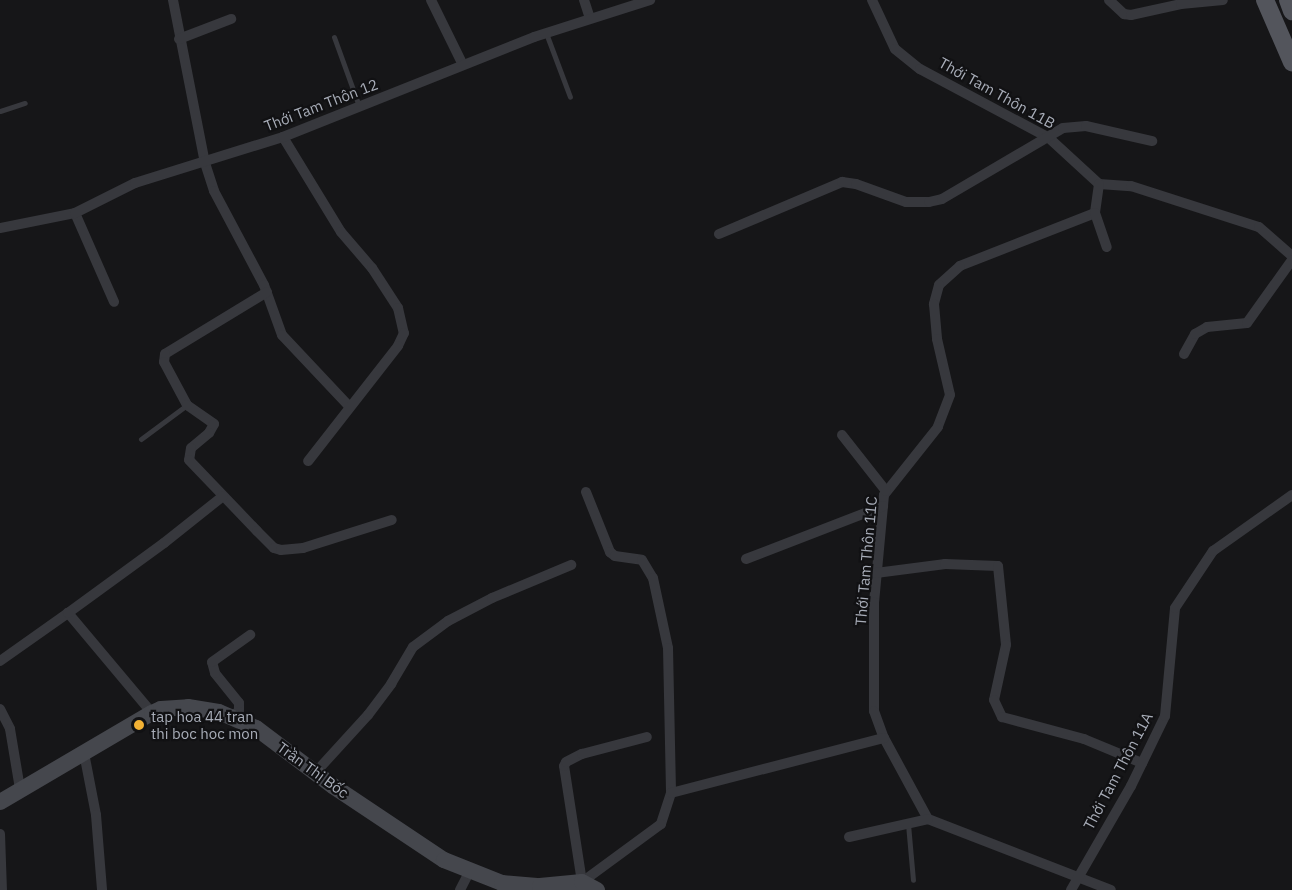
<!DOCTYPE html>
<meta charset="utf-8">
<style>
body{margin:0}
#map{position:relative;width:1292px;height:890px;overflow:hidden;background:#161618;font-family:"IBM Plex Sans",sans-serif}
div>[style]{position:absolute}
.lane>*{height:5px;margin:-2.5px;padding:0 2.5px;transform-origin:2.5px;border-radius:2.5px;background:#37383d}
.street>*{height:10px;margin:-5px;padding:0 5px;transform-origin:5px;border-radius:5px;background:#37383d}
.secondary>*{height:16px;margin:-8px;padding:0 8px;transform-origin:8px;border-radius:8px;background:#45474d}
.primary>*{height:18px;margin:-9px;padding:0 9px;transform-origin:9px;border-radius:9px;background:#53555c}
.dots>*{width:16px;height:16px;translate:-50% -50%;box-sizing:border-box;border:3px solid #111113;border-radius:50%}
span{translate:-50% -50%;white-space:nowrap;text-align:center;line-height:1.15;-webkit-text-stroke:4.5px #111113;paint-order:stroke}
.street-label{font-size:15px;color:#a8adb8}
.poi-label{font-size:15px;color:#a8adb8}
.left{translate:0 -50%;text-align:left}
</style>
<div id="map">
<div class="lane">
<i style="left:546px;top:33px;width:68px;rotate:69.4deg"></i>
<i style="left:334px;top:37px;width:73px;rotate:70.1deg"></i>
<i style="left:0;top:111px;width:26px;rotate:-18deg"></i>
<i style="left:141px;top:439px;width:57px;rotate:-36.5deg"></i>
<i style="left:908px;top:824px;width:56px;rotate:84.9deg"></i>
</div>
<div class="street">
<i style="left:173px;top:0;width:166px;rotate:78.9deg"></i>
<i style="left:205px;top:163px;width:29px;rotate:72deg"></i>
<i style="left:214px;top:191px;width:106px;rotate:62deg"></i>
<i style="left:264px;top:285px;width:53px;rotate:70.2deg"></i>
<i style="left:282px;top:335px;width:98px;rotate:46.7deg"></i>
<i style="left:431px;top:0;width:72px;rotate:63.8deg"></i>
<i style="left:584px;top:0;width:19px;rotate:72deg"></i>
<i style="left:872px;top:0;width:54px;rotate:64.9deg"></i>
<i style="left:895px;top:49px;width:32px;rotate:39deg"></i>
<i style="left:920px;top:69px;width:146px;rotate:28.1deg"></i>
<i style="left:1049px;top:138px;width:68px;rotate:42.6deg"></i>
<i style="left:1099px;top:184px;width:32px;rotate:4deg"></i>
<i style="left:1131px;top:186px;width:134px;rotate:17.8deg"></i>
<i style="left:1259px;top:227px;width:44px;rotate:41.3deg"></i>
<i style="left:1109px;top:0;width:21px;rotate:43deg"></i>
<i style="left:1124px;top:14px;width:7px;rotate:8deg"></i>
<i style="left:1131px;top:15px;width:51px;rotate:-12.4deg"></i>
<i style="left:1181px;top:4px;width:42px;rotate:-5.4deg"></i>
<i style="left:179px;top:39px;width:56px;rotate:-21deg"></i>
<i style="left:283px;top:137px;width:111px;rotate:58.6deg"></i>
<i style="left:341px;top:232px;width:48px;rotate:49.3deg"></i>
<i style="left:372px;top:268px;width:48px;rotate:57deg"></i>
<i style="left:398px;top:308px;width:26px;rotate:77deg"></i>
<i style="left:404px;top:333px;width:14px;rotate:115deg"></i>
<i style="left:398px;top:346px;width:146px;rotate:128deg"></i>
<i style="left:1099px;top:184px;width:29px;rotate:98deg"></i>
<i style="left:1095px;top:213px;width:145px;rotate:158.6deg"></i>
<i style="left:960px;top:266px;width:28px;rotate:138deg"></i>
<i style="left:939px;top:285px;width:20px;rotate:105deg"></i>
<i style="left:934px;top:304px;width:35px;rotate:85deg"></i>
<i style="left:937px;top:339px;width:57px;rotate:76.9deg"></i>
<i style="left:950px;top:395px;width:34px;rotate:111deg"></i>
<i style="left:938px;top:427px;width:87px;rotate:128.5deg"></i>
<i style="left:884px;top:495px;width:107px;rotate:95.3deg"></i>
<i style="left:874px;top:602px;width:109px;rotate:90deg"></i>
<i style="left:874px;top:711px;width:29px;rotate:70deg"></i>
<i style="left:884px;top:738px;width:92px;rotate:61.5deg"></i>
<i style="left:928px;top:819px;width:196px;rotate:21.2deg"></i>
<i style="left:75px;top:213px;width:97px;rotate:66.3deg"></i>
<i style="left:1095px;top:213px;width:36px;rotate:71deg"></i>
<i style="left:0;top:228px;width:76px;rotate:-11.3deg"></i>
<i style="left:75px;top:213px;width:67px;rotate:-26.6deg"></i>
<i style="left:135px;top:183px;width:155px;rotate:-17.3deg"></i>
<i style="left:283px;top:137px;width:270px;rotate:-21.7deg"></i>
<i style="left:534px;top:37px;width:122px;rotate:-17.7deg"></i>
<i style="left:719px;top:234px;width:134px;rotate:-22.9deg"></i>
<i style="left:842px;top:182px;width:14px;rotate:8deg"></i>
<i style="left:856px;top:184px;width:53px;rotate:19.8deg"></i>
<i style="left:906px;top:202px;width:23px"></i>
<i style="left:929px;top:202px;width:13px;rotate:-13deg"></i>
<i style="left:942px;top:199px;width:140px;rotate:-30.4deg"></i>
<i style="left:1063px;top:128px;width:23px;rotate:-5deg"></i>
<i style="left:1086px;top:126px;width:68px;rotate:12.8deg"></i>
<i style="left:267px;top:292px;width:119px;rotate:148.7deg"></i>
<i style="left:165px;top:354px;width:8px;rotate:97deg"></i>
<i style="left:164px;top:362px;width:49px;rotate:61.9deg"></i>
<i style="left:187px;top:405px;width:33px;rotate:35deg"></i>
<i style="left:214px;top:424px;width:10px;rotate:119deg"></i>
<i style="left:209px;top:433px;width:23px;rotate:140deg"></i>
<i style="left:191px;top:448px;width:12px;rotate:99deg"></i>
<i style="left:189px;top:460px;width:98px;rotate:46.2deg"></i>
<i style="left:257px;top:531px;width:24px;rotate:45deg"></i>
<i style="left:274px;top:548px;width:7px;rotate:16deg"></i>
<i style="left:281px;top:550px;width:22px;rotate:-5deg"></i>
<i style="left:303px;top:548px;width:93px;rotate:-17.5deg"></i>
<i style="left:1184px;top:354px;width:23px;rotate:-61deg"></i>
<i style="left:1195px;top:334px;width:14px;rotate:-30deg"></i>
<i style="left:1207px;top:327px;width:40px;rotate:-5.7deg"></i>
<i style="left:1247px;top:323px;width:77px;rotate:-54.5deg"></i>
<i style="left:842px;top:435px;width:71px;rotate:51.8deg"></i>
<i style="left:586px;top:492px;width:65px;rotate:68.2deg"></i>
<i style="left:610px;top:552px;width:6px;rotate:39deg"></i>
<i style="left:615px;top:556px;width:27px;rotate:8deg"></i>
<i style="left:642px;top:560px;width:21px;rotate:59deg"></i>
<i style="left:653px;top:578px;width:72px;rotate:77.9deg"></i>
<i style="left:668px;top:648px;width:145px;rotate:88.8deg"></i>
<i style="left:671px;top:793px;width:33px;rotate:108deg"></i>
<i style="left:661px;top:824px;width:98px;rotate:143.7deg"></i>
<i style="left:582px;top:882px;width:117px;rotate:-98.8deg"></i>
<i style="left:564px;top:766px;width:4px;rotate:-63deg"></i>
<i style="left:566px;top:762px;width:18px;rotate:-27deg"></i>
<i style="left:582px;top:754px;width:67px;rotate:-14.7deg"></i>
<i style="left:746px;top:559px;width:147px;rotate:-21.1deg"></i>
<i style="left:876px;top:573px;width:70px;rotate:-7.4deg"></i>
<i style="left:945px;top:564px;width:53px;rotate:2.2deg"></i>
<i style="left:998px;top:566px;width:79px;rotate:84.2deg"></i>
<i style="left:1006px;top:645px;width:56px;rotate:102.3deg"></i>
<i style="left:994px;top:700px;width:19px;rotate:65deg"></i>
<i style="left:1002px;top:717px;width:85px;rotate:15deg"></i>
<i style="left:1084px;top:739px;width:63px;rotate:22.5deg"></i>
<i style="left:0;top:661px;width:83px;rotate:-35.2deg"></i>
<i style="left:0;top:709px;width:22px;rotate:63deg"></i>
<i style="left:10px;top:729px;width:61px;rotate:80.5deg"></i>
<i style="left:152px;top:713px;width:131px;rotate:-130deg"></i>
<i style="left:68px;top:613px;width:119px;rotate:-36.1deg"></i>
<i style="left:164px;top:543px;width:75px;rotate:-38.5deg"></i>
<i style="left:233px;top:717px;width:9px;rotate:-49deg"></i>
<i style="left:239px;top:710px;width:7px;rotate:-90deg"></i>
<i style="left:239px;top:703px;width:38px;rotate:-129deg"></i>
<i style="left:215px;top:673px;width:11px;rotate:-105deg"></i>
<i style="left:212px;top:662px;width:47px;rotate:-35.4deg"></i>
<i style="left:84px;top:753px;width:63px;rotate:79deg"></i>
<i style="left:96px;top:815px;width:75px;rotate:85.4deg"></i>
<i style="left:315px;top:773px;width:79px;rotate:-47.6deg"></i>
<i style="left:368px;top:715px;width:39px;rotate:-53deg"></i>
<i style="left:391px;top:684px;width:43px;rotate:-59.3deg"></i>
<i style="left:413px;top:647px;width:44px;rotate:-36.6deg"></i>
<i style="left:448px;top:621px;width:50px;rotate:-27.6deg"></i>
<i style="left:492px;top:598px;width:86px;rotate:-22.7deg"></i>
<i style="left:671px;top:793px;width:220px;rotate:-14.5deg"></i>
<i style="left:0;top:834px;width:56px;rotate:88deg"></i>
<i style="left:849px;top:837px;width:81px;rotate:-12.8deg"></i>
<i style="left:460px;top:890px;width:22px;rotate:-63deg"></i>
<i style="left:1071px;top:890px;width:120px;rotate:-60deg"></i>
<i style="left:1131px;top:786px;width:78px;rotate:-64.1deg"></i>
<i style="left:1165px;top:716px;width:108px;rotate:-84.7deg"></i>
<i style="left:1175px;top:608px;width:69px;rotate:-56.3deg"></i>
<i style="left:1213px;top:551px;width:97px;rotate:-35.3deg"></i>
</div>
<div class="secondary">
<i style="left:0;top:802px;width:176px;rotate:-30.4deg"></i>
<i style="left:152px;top:713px;width:10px;rotate:-24deg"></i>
<i style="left:161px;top:709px;width:27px;rotate:-4deg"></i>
<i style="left:188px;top:707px;width:31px;rotate:9deg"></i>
<i style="left:219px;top:712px;width:40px;rotate:23.4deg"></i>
<i style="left:256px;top:728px;width:96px;rotate:37deg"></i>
<i style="left:333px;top:786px;width:133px;rotate:33.7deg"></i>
<i style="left:444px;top:860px;width:62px;rotate:21.6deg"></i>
<i style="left:502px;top:883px;width:38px;rotate:5deg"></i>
<i style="left:540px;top:886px;width:42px;rotate:-5.4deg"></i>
<i style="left:582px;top:882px;width:17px;rotate:28deg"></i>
</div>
<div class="primary">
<i style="left:1265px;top:0;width:68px;rotate:66.5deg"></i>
<i style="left:1288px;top:0;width:12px;rotate:70deg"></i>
</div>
<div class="dots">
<i style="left:139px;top:725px;background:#f2b134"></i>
</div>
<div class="street-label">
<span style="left:997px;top:93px;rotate:29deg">Thới Tam Thôn 11B</span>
<span style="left:321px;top:105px;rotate:-21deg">Thới Tam Thôn 12</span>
<span style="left:866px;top:561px;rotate:-85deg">Thới Tam Thôn 11C</span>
<span style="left:313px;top:770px;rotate:36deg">Trần Thị Bốc</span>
<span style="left:1118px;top:771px;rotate:-62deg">Thới Tam Thôn 11A</span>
</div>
<div class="poi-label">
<span class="left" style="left:151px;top:725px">tap hoa 44 tran<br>thi boc hoc mon</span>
</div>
</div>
